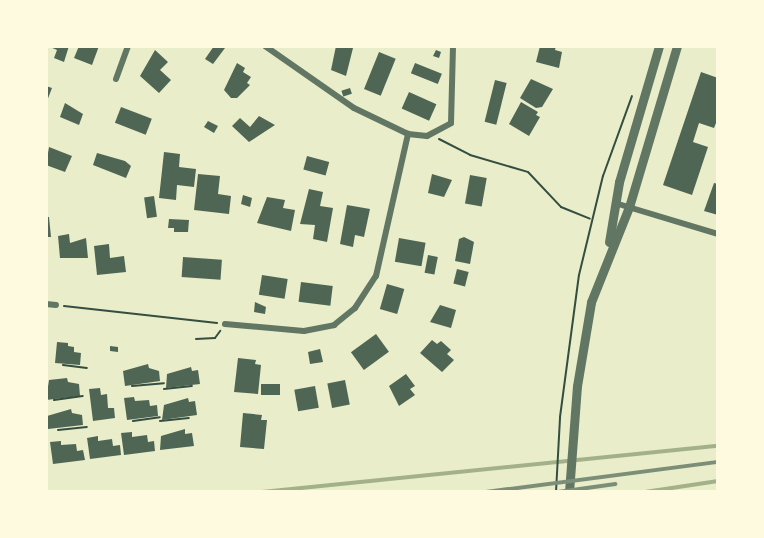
<!DOCTYPE html>
<style>
body{margin:0}
#map{position:relative;width:764px;height:538px;overflow:hidden;background:#e9edc9;font-family:Helvetica,sans-serif}
div>[style]{position:absolute}
.stream>*{height:4px;margin:-2px;padding:0 2px;transform-origin:2px;border-radius:2px;background:#a3b18a}
.building>*{inset:0;background:#4f6655;transform-origin:0 0}
.path>*{height:2px;margin:-1px;padding:0 1px;transform-origin:1px;border-radius:1px;background:#344e41}
.minor>*{height:6px;margin:-3px;padding:0 3px;transform-origin:3px;border-radius:3px;background:#617663}
.tertiary>*{height:9px;margin:-4.5px;padding:0 4.5px;transform-origin:4.5px;border-radius:4.5px;background:#617663}
.rail>*{height:4px;margin:-2px;padding:0 2px;transform-origin:2px;border-radius:2px;background:#7c8e77}
span{translate:-50% -50%;white-space:nowrap;text-align:center;line-height:1.15;-webkit-text-stroke:6px #fefae0;paint-order:stroke}
.frame{position:absolute;inset:0;border:48px solid #fefae0;pointer-events:none}
</style>
<div id="map">
<div class="stream">
<i style="left:262px;top:492px;width:458px;rotate:-5.8deg"></i>
<i style="left:645px;top:492px;width:74px;rotate:-8.6deg"></i>
</div>
<div class="building">
<i style="clip-path:polygon(69px 46px,64px 62px,54px 58px,57px 50px,50px 47px)"></i>
<i style="clip-path:polygon(79px 46px,99px 46px,92px 65px,74px 58px)"></i>
<i style="clip-path:polygon(214px 46px,225px 48px,213px 64px,205px 59px)"></i>
<i style="clip-path:polygon(336px 46px,353px 48px,346px 76px,331px 70px)"></i>
<i style="clip-path:polygon(540px 46px,556px 46px,555px 50px,562px 52px,559px 68px,536px 62px)"></i>
<i style="clip-path:polygon(155px 50px,168px 62px,160px 70px,171px 80px,159px 93px,140px 76px)"></i>
<i style="clip-path:polygon(436px 50px,441px 52px,439px 58px,433px 56px)"></i>
<i style="left:379px;top:52px;width:18px;height:40px;rotate:22deg"></i>
<i style="clip-path:polygon(237px 63px,245px 68px,243px 72px,251px 77px,247px 83px,250px 85px,237px 98px,231px 98px,224px 90px)"></i>
<i style="left:415px;top:63px;width:29px;height:11px;rotate:22deg"></i>
<i style="clip-path:polygon(701px 72px,718px 78px,718px 118px,714px 128px,699px 123px,693px 142px,708px 147px,692px 195px,663px 185px)"></i>
<i style="clip-path:polygon(531px 79px,553px 89px,542px 107px,536px 108px,520px 98px)"></i>
<i style="left:495px;top:80px;width:12px;height:43px;rotate:14deg"></i>
<i style="clip-path:polygon(46px 86px,52px 88px,47px 101px,46px 101px)"></i>
<i style="left:350px;top:88px;width:6px;height:9px;rotate:72deg"></i>
<i style="left:409px;top:92px;width:30px;height:18px;rotate:24deg"></i>
<i style="clip-path:polygon(521px 102px,538px 112px,536px 115px,540px 117px,529px 136px,509px 124px)"></i>
<i style="clip-path:polygon(65px 103px,83px 114px,79px 125px,60px 117px)"></i>
<i style="left:121px;top:107px;width:33px;height:17px;rotate:21deg"></i>
<i style="clip-path:polygon(259px 116px,275px 125px,249px 142px,232px 126px,240px 118px,250px 127px)"></i>
<i style="clip-path:polygon(208px 121px,218px 126px,214px 133px,204px 127px)"></i>
<i style="clip-path:polygon(49px 147px,72px 156px,65px 172px,46px 165px)"></i>
<i style="clip-path:polygon(164px 152px,180px 154px,179px 167px,196px 169px,194px 187px,177px 185px,176px 200px,159px 198px)"></i>
<i style="clip-path:polygon(97px 153px,125px 161px,131px 166px,126px 178px,93px 165px)"></i>
<i style="left:307px;top:156px;width:23px;height:14px;rotate:15deg"></i>
<i style="clip-path:polygon(198px 174px,220px 176px,218px 194px,231px 196px,229px 214px,194px 210px)"></i>
<i style="clip-path:polygon(432px 174px,452px 180px,444px 197px,428px 193px)"></i>
<i style="left:470px;top:175px;width:17px;height:29px;rotate:10deg"></i>
<i style="clip-path:polygon(714px 183px,718px 184px,718px 215px,704px 211px)"></i>
<i style="clip-path:polygon(309px 189px,323px 192px,320px 206px,333px 208px,327px 242px,313px 239px,315px 225px,300px 224px)"></i>
<i style="clip-path:polygon(243px 195px,252px 198px,250px 207px,241px 204px)"></i>
<i style="left:154px;top:196px;width:21px;height:10px;rotate:82deg"></i>
<i style="clip-path:polygon(267px 197px,285px 200px,283px 208px,295px 210px,291px 231px,257px 223px)"></i>
<i style="clip-path:polygon(347px 205px,370px 209px,364px 237px,355px 235px,353px 247px,340px 244px)"></i>
<i style="clip-path:polygon(46px 217px,49px 217px,51px 237px,46px 237px)"></i>
<i style="clip-path:polygon(169px 219px,189px 220px,188px 232px,174px 232px,174px 228px,168px 228px)"></i>
<i style="clip-path:polygon(69px 234px,70px 243px,86px 238px,88px 258px,60px 258px,58px 236px)"></i>
<i style="clip-path:polygon(464px 237px,474px 242px,470px 264px,455px 261px,459px 239px)"></i>
<i style="left:399px;top:238px;width:27px;height:24px;rotate:10deg"></i>
<i style="clip-path:polygon(109px 244px,110px 258px,124px 256px,126px 272px,97px 275px,94px 246px)"></i>
<i style="left:428px;top:255px;width:10px;height:18px;rotate:11deg"></i>
<i style="left:183px;top:257px;width:39px;height:20px;rotate:4deg"></i>
<i style="left:457px;top:269px;width:12px;height:15px;rotate:14deg"></i>
<i style="left:262px;top:275px;width:26px;height:20px;rotate:9deg"></i>
<i style="left:301px;top:282px;width:32px;height:20px;rotate:7deg"></i>
<i style="left:387px;top:284px;width:18px;height:26px;rotate:16deg"></i>
<i style="clip-path:polygon(255px 302px,266px 307px,265px 314px,254px 312px)"></i>
<i style="clip-path:polygon(440px 305px,456px 310px,451px 328px,430px 322px)"></i>
<i style="left:376px;top:334px;width:22px;height:31px;rotate:54deg"></i>
<i style="clip-path:polygon(432px 340px,437px 344px,441px 341px,451px 350px,447px 354px,454px 360px,442px 372px,420px 353px)"></i>
<i style="clip-path:polygon(57px 342px,68px 343px,68px 346px,74px 347px,74px 352px,81px 353px,80px 365px,55px 363px)"></i>
<i style="clip-path:polygon(110px 346px,118px 347px,118px 352px,110px 351px)"></i>
<i style="clip-path:polygon(320px 349px,323px 362px,310px 364px,308px 352px)"></i>
<i style="clip-path:polygon(238px 358px,256px 360px,255px 364px,261px 365px,258px 394px,234px 392px)"></i>
<i style="clip-path:polygon(148px 364px,149px 368px,159px 371px,160px 381px,125px 386px,123px 371px)"></i>
<i style="clip-path:polygon(191px 367px,192px 371px,198px 370px,200px 384px,166px 388px,167px 374px)"></i>
<i style="clip-path:polygon(406px 374px,415px 386px,410px 389px,415px 395px,399px 406px,389px 386px)"></i>
<i style="clip-path:polygon(67px 378px,68px 382px,79px 384px,80px 396px,46px 400px,49px 380px)"></i>
<i style="left:345px;top:380px;width:25px;height:18px;rotate:79deg"></i>
<i style="left:280px;top:384px;width:11px;height:19px;rotate:90deg"></i>
<i style="left:315px;top:386px;width:22px;height:21px;rotate:80deg"></i>
<i style="clip-path:polygon(100px 388px,101px 395px,107px 394px,108px 408px,114px 408px,115px 418px,93px 421px,89px 389px)"></i>
<i style="clip-path:polygon(134px 397px,135px 401px,149px 400px,150px 406px,157px 405px,158px 416px,127px 420px,124px 398px)"></i>
<i style="clip-path:polygon(188px 398px,189px 402px,195px 401px,197px 415px,162px 420px,164px 405px)"></i>
<i style="clip-path:polygon(71px 409px,72px 413px,82px 415px,83px 425px,48px 429px,47px 416px)"></i>
<i style="clip-path:polygon(243px 413px,262px 415px,261px 420px,267px 420px,264px 449px,240px 447px)"></i>
<i style="clip-path:polygon(185px 429px,185px 434px,192px 433px,194px 446px,160px 450px,161px 436px)"></i>
<i style="clip-path:polygon(132px 432px,132px 437px,147px 435px,148px 442px,154px 441px,155px 451px,124px 455px,121px 433px)"></i>
<i style="clip-path:polygon(98px 436px,98px 441px,112px 439px,113px 446px,120px 445px,121px 455px,90px 459px,87px 438px)"></i>
<i style="clip-path:polygon(61px 441px,61px 445px,76px 444px,77px 451px,83px 450px,85px 460px,53px 464px,50px 442px)"></i>
</div>
<div class="path">
<i style="left:439px;top:139px;width:35px;rotate:27deg"></i>
<i style="left:470px;top:155px;width:60px;rotate:16.3deg"></i>
<i style="left:528px;top:172px;width:48px;rotate:46.7deg"></i>
<i style="left:561px;top:207px;width:31px;rotate:22deg"></i>
<i style="left:64px;top:306px;width:154px;rotate:6.3deg"></i>
<i style="left:196px;top:339px;width:19px;rotate:-3deg"></i>
<i style="left:215px;top:338px;width:9px;rotate:-54deg"></i>
<i style="left:63px;top:365px;width:24px;rotate:7deg"></i>
<i style="left:132px;top:386px;width:32px;rotate:-5deg"></i>
<i style="left:164px;top:389px;width:28px;rotate:-6deg"></i>
<i style="left:54px;top:400px;width:29px;rotate:-8deg"></i>
<i style="left:133px;top:421px;width:27px;rotate:-8deg"></i>
<i style="left:160px;top:421px;width:29px;rotate:-6deg"></i>
<i style="left:58px;top:430px;width:29px;rotate:-6deg"></i>
<i style="left:556px;top:492px;width:75px;rotate:-86.9deg"></i>
<i style="left:560px;top:417px;width:143px;rotate:-82.4deg"></i>
<i style="left:579px;top:275px;width:102px;rotate:-76.4deg"></i>
<i style="left:603px;top:176px;width:85px;rotate:-70.1deg"></i>
</div>
<div class="minor">
<i style="left:265px;top:46px;width:108px;rotate:34.9deg"></i>
<i style="left:354px;top:108px;width:60px;rotate:25.7deg"></i>
<i style="left:408px;top:134px;width:19px;rotate:6deg"></i>
<i style="left:427px;top:136px;width:27px;rotate:-28deg"></i>
<i style="left:451px;top:123px;width:77px;rotate:-88.5deg"></i>
<i style="left:116px;top:79px;width:35px;rotate:-70deg"></i>
<i style="left:615px;top:203px;width:108px;rotate:16.8deg"></i>
<i style="left:46px;top:304px;width:10px;rotate:6deg"></i>
<i style="left:225px;top:324px;width:79px;rotate:5.1deg"></i>
<i style="left:304px;top:331px;width:31px;rotate:-11deg"></i>
<i style="left:334px;top:325px;width:27px;rotate:-39deg"></i>
<i style="left:355px;top:308px;width:38px;rotate:-57deg"></i>
<i style="left:376px;top:276px;width:146px;rotate:-77.3deg"></i>
</div>
<div class="tertiary">
<i style="left:609px;top:242px;width:61px;rotate:-80.5deg"></i>
<i style="left:619px;top:182px;width:142px;rotate:-73.6deg"></i>
<i style="left:569px;top:492px;width:106px;rotate:-85.7deg"></i>
<i style="left:577px;top:386px;width:85px;rotate:-80.5deg"></i>
<i style="left:591px;top:302px;width:102px;rotate:-68.2deg"></i>
<i style="left:629px;top:207px;width:168px;rotate:-73.4deg"></i>
</div>
<div class="rail">
<i style="left:486px;top:492px;width:234px;rotate:-7.4deg"></i>
<i style="left:558px;top:492px;width:58px;rotate:-8deg"></i>
</div>
<div class="frame"></div>
</div>
